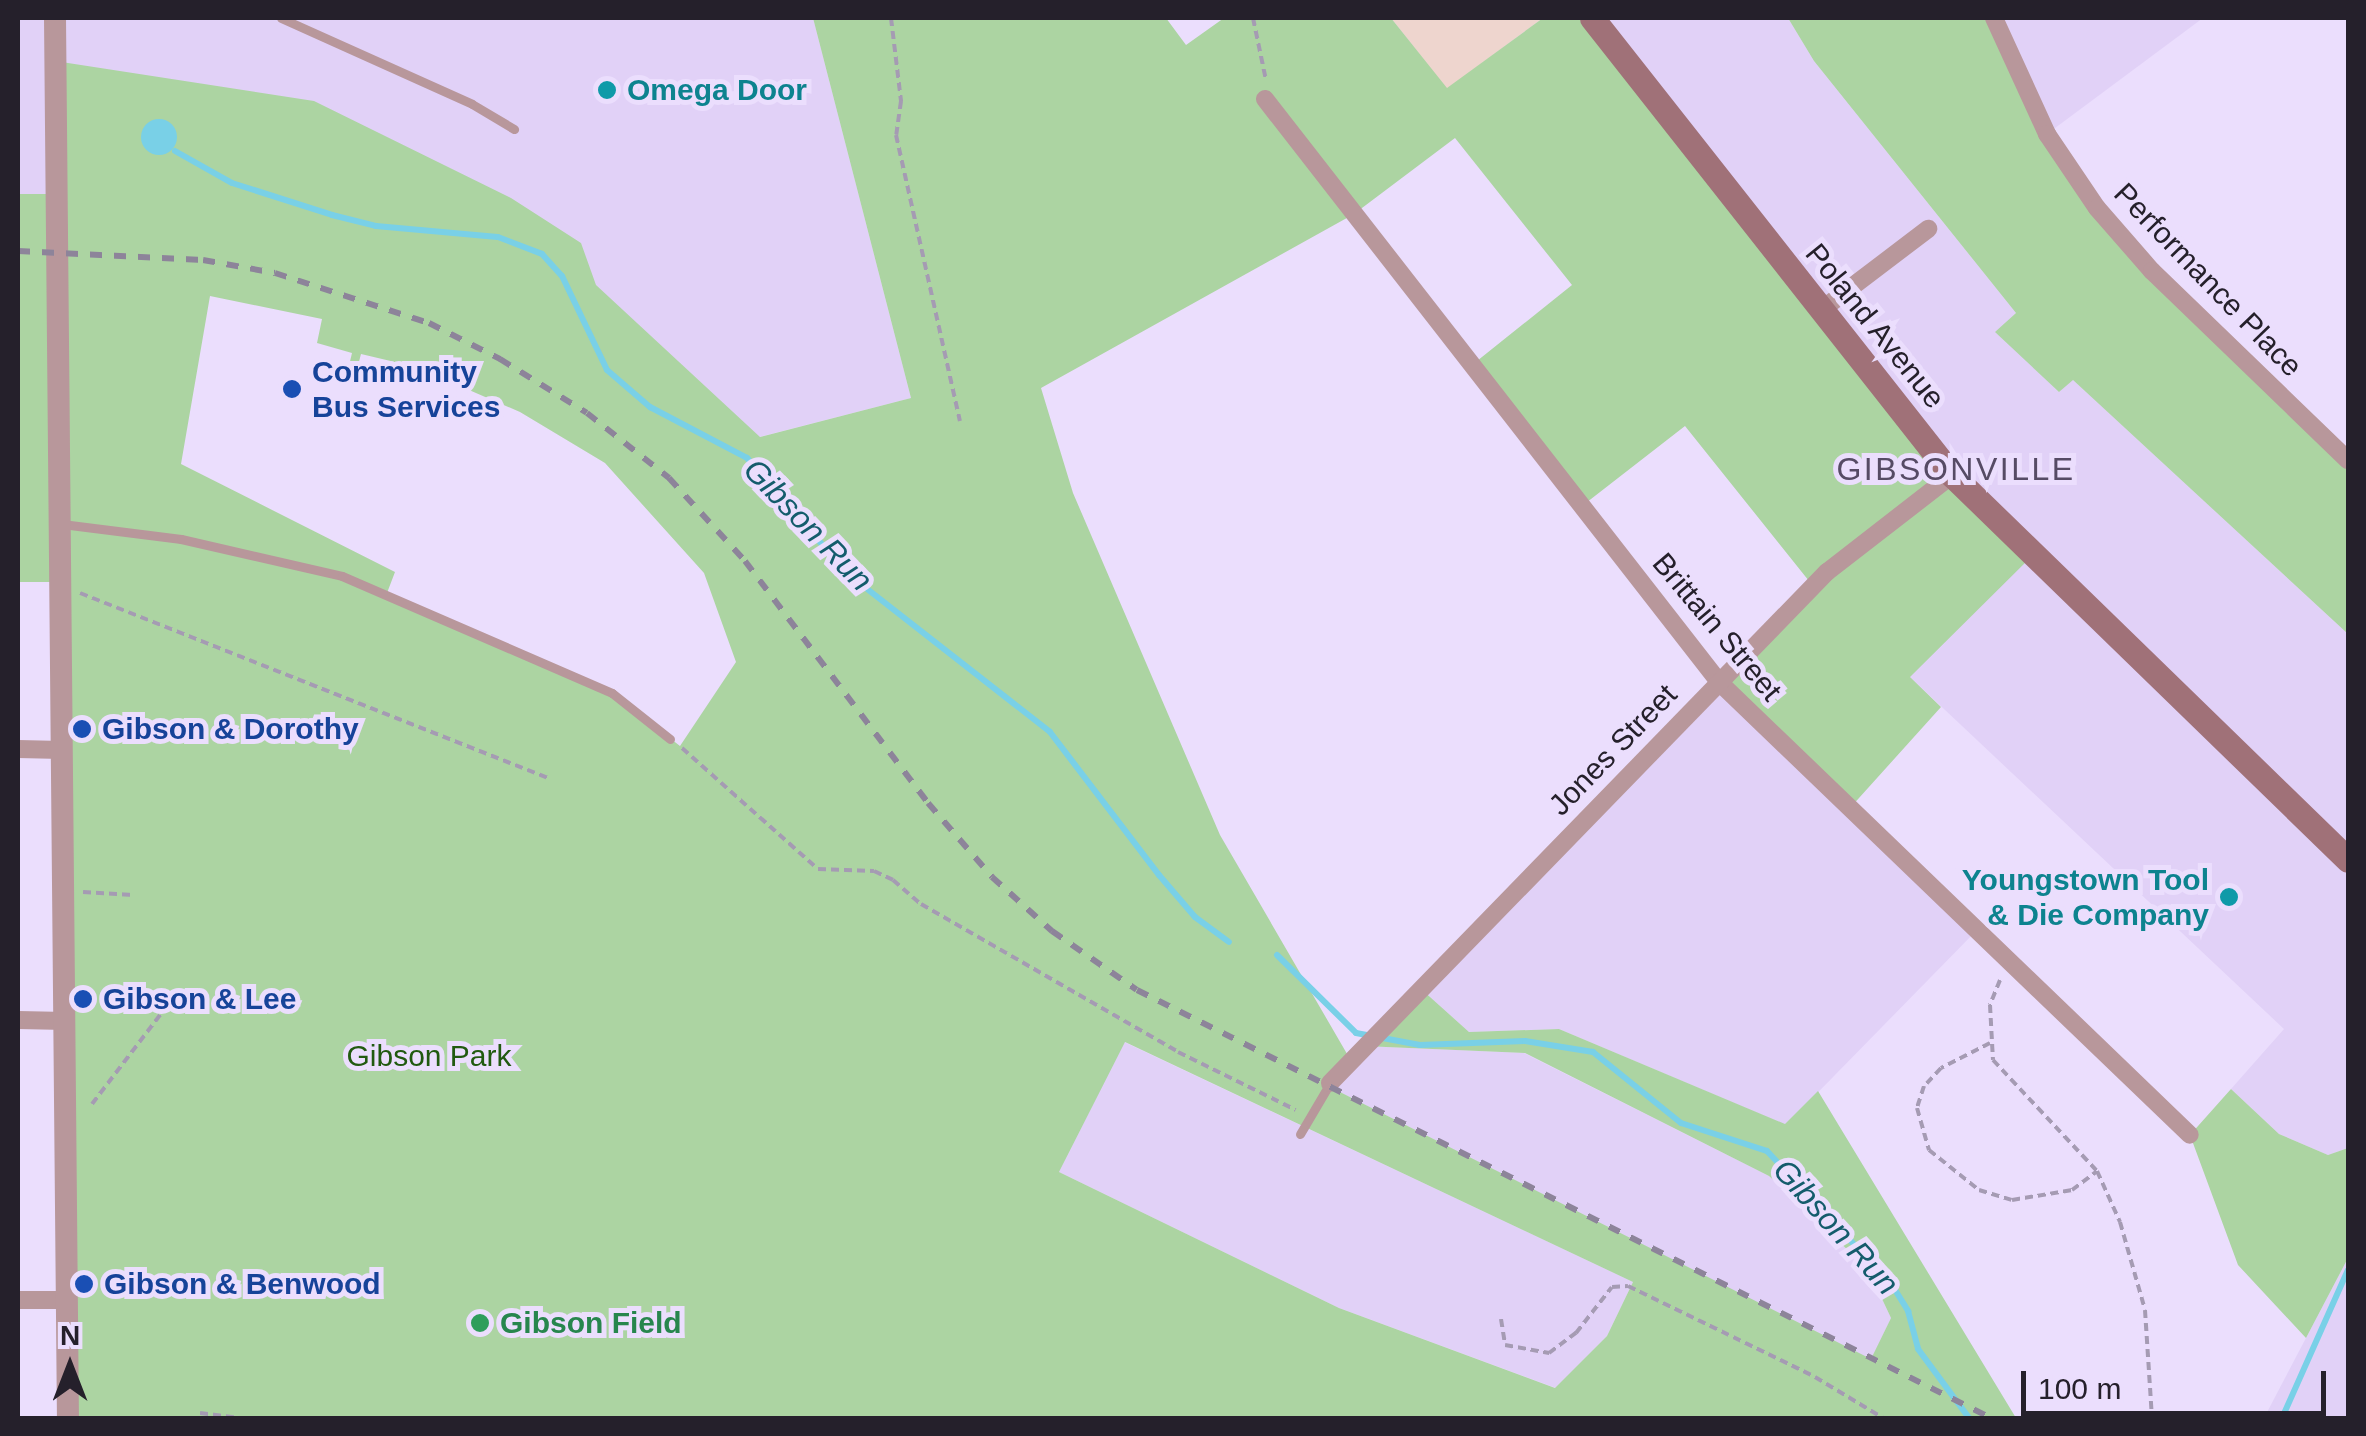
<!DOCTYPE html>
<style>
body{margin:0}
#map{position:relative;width:2366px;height:1436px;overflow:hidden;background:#ebdefd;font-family:Arial,sans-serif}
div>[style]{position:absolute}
.commercial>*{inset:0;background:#eed5ce}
.built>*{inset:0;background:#e1d1f7}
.green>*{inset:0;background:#acd4a2}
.water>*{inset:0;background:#79d0e7}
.round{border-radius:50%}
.stream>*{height:6px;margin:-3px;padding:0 3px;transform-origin:3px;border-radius:3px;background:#79d0e7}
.path>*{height:4px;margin-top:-2px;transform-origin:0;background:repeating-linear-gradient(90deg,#a59bb3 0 8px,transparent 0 13px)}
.service>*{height:9px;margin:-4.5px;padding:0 4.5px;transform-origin:4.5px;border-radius:4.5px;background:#b8979b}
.minor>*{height:18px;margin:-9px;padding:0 9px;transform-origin:9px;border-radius:9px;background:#b8979b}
.tertiary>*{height:22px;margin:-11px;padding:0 11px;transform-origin:11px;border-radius:11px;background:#b8979b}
.secondary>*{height:25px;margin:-12.5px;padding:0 12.5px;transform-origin:12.5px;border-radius:12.5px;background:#a07178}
.rail>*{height:6px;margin-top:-3px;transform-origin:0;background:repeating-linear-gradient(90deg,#8d849a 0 12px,transparent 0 24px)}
.dots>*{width:28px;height:28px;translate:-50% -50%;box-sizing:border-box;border:5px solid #ebdefd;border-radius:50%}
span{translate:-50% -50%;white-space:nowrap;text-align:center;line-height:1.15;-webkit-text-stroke:10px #ebdefd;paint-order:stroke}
.culture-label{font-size:30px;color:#0d838f;font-weight:700}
.left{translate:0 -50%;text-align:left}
.right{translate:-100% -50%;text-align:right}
.street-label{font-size:30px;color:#25202b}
.transit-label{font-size:30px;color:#164399;font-weight:700}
.park-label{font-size:30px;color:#215a10}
.leisure-label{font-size:30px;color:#27864d;font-weight:700}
.neighbourhood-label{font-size:32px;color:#564b65;letter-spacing:2.5px}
.water-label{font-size:32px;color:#145c6c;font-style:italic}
.frame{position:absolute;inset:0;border:20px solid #25202b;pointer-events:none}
.north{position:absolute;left:20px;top:1316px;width:100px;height:100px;-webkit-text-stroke:8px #ebdefd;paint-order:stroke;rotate:0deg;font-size:28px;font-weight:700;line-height:40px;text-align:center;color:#25202b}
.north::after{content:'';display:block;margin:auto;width:35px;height:45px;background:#25202b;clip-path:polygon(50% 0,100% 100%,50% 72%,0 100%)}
.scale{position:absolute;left:2021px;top:1371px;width:305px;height:45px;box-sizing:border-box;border:5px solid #25202b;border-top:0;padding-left:12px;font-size:30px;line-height:35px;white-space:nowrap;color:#25202b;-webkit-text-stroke:8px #ebdefd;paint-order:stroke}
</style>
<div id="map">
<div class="commercial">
<i style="clip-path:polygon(1391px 18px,1543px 18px,1447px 89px)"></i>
</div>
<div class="built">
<i style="clip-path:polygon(18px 18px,813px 18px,911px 398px,759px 437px,595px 285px,580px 242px,18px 194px)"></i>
<i style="clip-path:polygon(1592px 18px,1788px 18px,1814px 61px,2016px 313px,1996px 332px,2059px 392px,2072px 379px,2348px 634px,2348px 1148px,2328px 1155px,2279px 1134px,2231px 1089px,2284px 1029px,1910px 677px,1952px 475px)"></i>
<i style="clip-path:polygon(1994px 18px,2203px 18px,2047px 134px)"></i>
<i style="clip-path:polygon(1719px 682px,1977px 930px,1786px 1125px,1559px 1029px,1469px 1032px,1420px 988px)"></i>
<i style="clip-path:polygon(1124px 1042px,1633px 1282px,1607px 1336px,1556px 1388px,1339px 1308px,1059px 1172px)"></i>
<i style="clip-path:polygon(1363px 1046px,1524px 1053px,1769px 1176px,1868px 1269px,1891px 1318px,1871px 1360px,1328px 1086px)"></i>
<i style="clip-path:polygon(2348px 1258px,2348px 1418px,2264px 1418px)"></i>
</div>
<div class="green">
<i style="clip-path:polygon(evenodd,813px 18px,1166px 18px,1186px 45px,1224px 18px,1391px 18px,1447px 88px,1543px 18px,1592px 18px,1701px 158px,2034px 554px,1910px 677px,1941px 707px,1850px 808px,1719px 682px,1813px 586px,1685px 426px,1582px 506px,1472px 365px,1572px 285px,1455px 138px,1354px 214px,1041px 388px,1073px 493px,1220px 835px,1350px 1059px,1328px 1086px,1871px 1359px,1891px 1318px,1868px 1269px,1769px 1176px,1525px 1053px,1363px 1046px,1420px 988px,1469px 1032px,1559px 1029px,1785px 1124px,1818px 1091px,2016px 1418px,68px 1418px,59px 582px,18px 582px,18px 194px,55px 194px,55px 61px,314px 101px,511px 198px,581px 243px,596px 285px,760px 437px,911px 398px,813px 18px,210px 296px,322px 319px,317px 343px,352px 353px,347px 374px,355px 377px,361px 354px,416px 367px,520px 412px,605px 463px,704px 573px,736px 662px,680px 746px,612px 693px,387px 593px,395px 572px,181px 464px,210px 296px,813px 18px,1125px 1042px,1633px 1282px,1607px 1336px,1555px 1388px,1339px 1308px,1059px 1172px,1125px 1042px)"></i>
<i style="clip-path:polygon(1788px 18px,1994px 18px,2097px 208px,2348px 460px,2348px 634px,2073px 380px,2059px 392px,1995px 332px,2016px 313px,1814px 61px)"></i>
<i style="clip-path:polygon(2231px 1089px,2279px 1134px,2328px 1155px,2348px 1148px,2348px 1258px,2306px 1338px,2238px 1265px,2190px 1135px)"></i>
</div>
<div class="water">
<i class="round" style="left:141px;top:119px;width:36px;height:36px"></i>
</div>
<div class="stream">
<i style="left:175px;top:151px;width:65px;rotate:29.3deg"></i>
<i style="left:232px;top:183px;width:105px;rotate:17.7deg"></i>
<i style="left:332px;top:215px;width:45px;rotate:14deg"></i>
<i style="left:376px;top:226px;width:122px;rotate:5.2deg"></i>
<i style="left:498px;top:237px;width:47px;rotate:21.1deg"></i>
<i style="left:542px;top:254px;width:30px;rotate:48deg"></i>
<i style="left:562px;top:276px;width:104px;rotate:64.4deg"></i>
<i style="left:607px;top:370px;width:57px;rotate:40.7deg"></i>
<i style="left:650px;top:407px;width:110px;rotate:27.7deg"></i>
<i style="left:747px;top:458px;width:154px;rotate:49deg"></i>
<i style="left:848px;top:574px;width:256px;rotate:38deg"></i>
<i style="left:1050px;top:732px;width:180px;rotate:52.7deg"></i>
<i style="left:1159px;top:875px;width:55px;rotate:49.4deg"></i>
<i style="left:1195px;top:917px;width:42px;rotate:36.3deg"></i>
<i style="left:1277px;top:955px;width:111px;rotate:44.6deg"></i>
<i style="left:1356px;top:1033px;width:65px;rotate:10.6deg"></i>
<i style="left:1420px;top:1045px;width:105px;rotate:-2.2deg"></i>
<i style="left:1525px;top:1041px;width:69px;rotate:9.2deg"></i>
<i style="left:1593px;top:1052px;width:113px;rotate:38.9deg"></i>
<i style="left:1681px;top:1123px;width:90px;rotate:18deg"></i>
<i style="left:1767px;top:1151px;width:183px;rotate:47deg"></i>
<i style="left:1892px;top:1285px;width:31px;rotate:58deg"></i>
<i style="left:1908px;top:1311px;width:39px;rotate:75deg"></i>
<i style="left:1918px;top:1349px;width:86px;rotate:53.5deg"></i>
<i style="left:2282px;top:1418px;width:162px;rotate:-66deg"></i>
</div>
<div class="path">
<i style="left:891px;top:18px;width:84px;rotate:83.1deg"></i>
<i style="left:901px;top:101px;width:34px;rotate:98deg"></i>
<i style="left:896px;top:135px;width:293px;rotate:77.4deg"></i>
<i style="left:1253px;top:18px;width:63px;rotate:78.2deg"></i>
<i style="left:80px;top:593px;width:503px;rotate:21.57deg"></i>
<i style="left:682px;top:748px;width:182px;rotate:41.7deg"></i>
<i style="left:818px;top:869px;width:56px;rotate:2deg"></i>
<i style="left:874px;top:871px;width:21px;rotate:25deg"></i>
<i style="left:893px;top:880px;width:37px;rotate:41deg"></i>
<i style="left:921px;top:904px;width:297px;rotate:29.9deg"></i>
<i style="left:1178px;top:1052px;width:131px;rotate:26.2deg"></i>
<i style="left:83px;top:892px;width:50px;rotate:3.4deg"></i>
<i style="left:2000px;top:980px;width:27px;rotate:112deg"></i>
<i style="left:1990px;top:1005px;width:55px;rotate:86.9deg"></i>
<i style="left:1993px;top:1060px;width:152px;rotate:46.9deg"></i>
<i style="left:2097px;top:1171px;width:56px;rotate:65.7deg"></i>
<i style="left:2120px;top:1222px;width:91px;rotate:74.1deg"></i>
<i style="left:2145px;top:1310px;width:108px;rotate:86.3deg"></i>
<i style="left:1990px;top:1043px;width:55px;rotate:153deg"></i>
<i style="left:1941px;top:1068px;width:25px;rotate:133deg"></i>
<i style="left:1924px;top:1086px;width:23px;rotate:108deg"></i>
<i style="left:1917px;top:1108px;width:44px;rotate:74.1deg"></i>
<i style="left:1929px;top:1150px;width:64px;rotate:38.7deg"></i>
<i style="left:1979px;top:1190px;width:34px;rotate:17deg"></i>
<i style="left:2012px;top:1200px;width:61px;rotate:-9.5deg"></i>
<i style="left:2072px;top:1190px;width:31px;rotate:-37deg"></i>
<i style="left:92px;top:1104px;width:128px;rotate:-52.6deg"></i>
<i style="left:1501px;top:1319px;width:26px;rotate:81deg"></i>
<i style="left:1505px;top:1345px;width:45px;rotate:10.3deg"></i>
<i style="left:1549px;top:1353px;width:34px;rotate:-37deg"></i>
<i style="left:1576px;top:1333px;width:58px;rotate:-52deg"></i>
<i style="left:1612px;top:1287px;width:16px;rotate:-4deg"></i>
<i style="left:1628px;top:1286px;width:208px;rotate:25.9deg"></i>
<i style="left:1815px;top:1377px;width:79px;rotate:31.1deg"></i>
<i style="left:200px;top:1413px;width:40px;rotate:7.1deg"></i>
</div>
<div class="service">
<i style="left:281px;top:18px;width:209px;rotate:24.2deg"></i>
<i style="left:472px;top:104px;width:49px;rotate:30.8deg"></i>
<i style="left:62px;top:524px;width:120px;rotate:7.2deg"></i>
<i style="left:181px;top:539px;width:165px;rotate:12.9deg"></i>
<i style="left:342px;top:576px;width:294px;rotate:23.4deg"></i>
<i style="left:612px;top:693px;width:74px;rotate:38.4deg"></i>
<i style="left:1300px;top:1134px;width:59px;rotate:-59.5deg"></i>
</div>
<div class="minor">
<i style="left:1994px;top:18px;width:128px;rotate:65.4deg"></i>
<i style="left:2047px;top:134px;width:89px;rotate:56deg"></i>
<i style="left:2097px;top:208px;width:84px;rotate:48.9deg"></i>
<i style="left:2152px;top:271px;width:272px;rotate:44deg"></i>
<i style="left:1265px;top:99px;width:739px;rotate:52.09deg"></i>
<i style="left:1719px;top:682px;width:653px;rotate:43.88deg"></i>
<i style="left:1820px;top:311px;width:136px;rotate:-37.2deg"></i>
<i style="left:18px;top:749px;width:44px;rotate:1.3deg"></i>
<i style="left:18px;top:1020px;width:48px;rotate:1.2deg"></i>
<i style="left:1330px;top:1083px;width:713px;rotate:-45.8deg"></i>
<i style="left:1827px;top:572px;width:158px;rotate:-37.8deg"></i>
<i style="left:18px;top:1300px;width:50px"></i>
</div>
<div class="tertiary">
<i style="left:55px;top:18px;width:1400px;rotate:89.47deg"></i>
</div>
<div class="secondary">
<i style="left:1592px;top:18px;width:582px;rotate:51.77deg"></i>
<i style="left:1952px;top:475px;width:552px;rotate:44.19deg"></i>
</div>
<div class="rail">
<i style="left:18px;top:251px;width:185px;rotate:2.8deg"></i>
<i style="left:203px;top:260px;width:73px;rotate:10.2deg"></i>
<i style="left:275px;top:273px;width:162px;rotate:18deg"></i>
<i style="left:429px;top:323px;width:80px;rotate:26.9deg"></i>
<i style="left:500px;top:359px;width:102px;rotate:31.8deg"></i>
<i style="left:587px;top:413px;width:105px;rotate:38.4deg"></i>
<i style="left:669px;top:478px;width:113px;rotate:47.5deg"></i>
<i style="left:745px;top:561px;width:303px;rotate:52.9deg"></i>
<i style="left:928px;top:803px;width:98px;rotate:49.1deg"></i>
<i style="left:992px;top:877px;width:81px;rotate:42deg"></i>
<i style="left:1052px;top:931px;width:103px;rotate:34.8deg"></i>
<i style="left:1137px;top:990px;width:955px;rotate:26.62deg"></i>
</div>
<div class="dots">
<i style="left:607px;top:90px;background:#0f9aa8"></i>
<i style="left:292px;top:389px;background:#1a4fb4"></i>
<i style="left:82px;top:729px;background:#1a4fb4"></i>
<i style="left:2229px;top:897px;background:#0f9aa8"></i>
<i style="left:83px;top:999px;background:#1a4fb4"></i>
<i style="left:84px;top:1284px;background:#1a4fb4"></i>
<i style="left:480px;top:1323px;background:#2e9e5b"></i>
</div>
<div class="culture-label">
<span class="left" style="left:627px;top:90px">Omega Door</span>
<span class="right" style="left:2209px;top:897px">Youngstown Tool<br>&amp; Die Company</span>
</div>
<div class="street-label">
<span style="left:2208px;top:280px;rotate:46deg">Performance Place</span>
<span style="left:1875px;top:326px;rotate:51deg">Poland Avenue</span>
<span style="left:1717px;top:627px;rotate:50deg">Brittain Street</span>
<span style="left:1613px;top:750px;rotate:-46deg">Jones Street</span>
</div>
<div class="transit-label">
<span class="left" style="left:312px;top:389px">Community<br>Bus Services</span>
<span class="left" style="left:102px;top:729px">Gibson &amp; Dorothy</span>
<span class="left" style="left:103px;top:999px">Gibson &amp; Lee</span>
<span class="left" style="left:104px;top:1284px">Gibson &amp; Benwood</span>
</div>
<div class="park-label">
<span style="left:429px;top:1056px">Gibson Park</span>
</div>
<div class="leisure-label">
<span class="left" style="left:500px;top:1323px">Gibson Field</span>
</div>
<div class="neighbourhood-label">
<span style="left:1956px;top:469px">GIBSONVILLE</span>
</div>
<div class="water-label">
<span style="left:808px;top:525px;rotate:46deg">Gibson Run</span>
<span style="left:1836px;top:1227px;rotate:48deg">Gibson Run</span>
</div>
<div class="frame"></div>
<div class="north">N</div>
<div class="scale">100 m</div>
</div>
